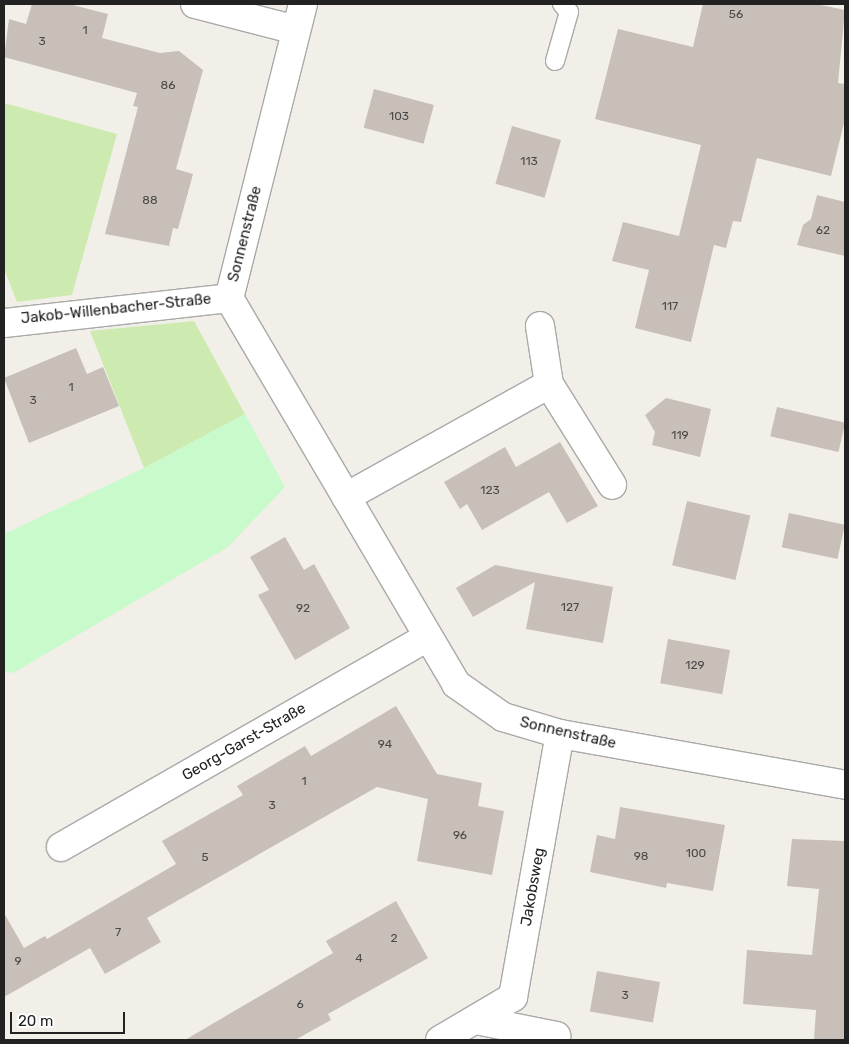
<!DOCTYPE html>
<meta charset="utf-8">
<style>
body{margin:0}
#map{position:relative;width:849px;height:1044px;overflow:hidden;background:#f2efe9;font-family:Rubik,sans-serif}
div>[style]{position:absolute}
.grass>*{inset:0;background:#cdebb0}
.park>*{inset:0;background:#c8facc}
.building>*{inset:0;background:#c7bfb8;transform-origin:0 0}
.roads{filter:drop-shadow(1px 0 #a9a9a9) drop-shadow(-1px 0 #a9a9a9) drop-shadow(0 1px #a9a9a9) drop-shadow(0 -1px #a9a9a9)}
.service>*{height:18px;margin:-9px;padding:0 9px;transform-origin:9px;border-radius:9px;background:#fff}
.minor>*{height:28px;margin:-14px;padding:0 14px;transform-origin:14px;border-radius:14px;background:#fff}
span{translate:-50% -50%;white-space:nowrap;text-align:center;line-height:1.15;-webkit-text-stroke:4px #fff;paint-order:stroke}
.number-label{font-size:12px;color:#4b4948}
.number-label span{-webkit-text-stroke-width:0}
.street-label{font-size:15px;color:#222}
.frame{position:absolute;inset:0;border:5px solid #222;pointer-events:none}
.scale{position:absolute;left:10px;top:1012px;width:115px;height:22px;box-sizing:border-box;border:2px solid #222;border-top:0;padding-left:6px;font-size:15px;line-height:18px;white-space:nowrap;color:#222;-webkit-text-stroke:4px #fff;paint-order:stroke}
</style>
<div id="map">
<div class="grass">
<i style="clip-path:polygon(4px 103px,117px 134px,72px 295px,17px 302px,4px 269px)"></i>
<i style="clip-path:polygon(194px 321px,245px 414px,144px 468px,90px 331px)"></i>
</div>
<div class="park">
<i style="clip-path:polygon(245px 414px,285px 487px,228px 547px,13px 673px,4px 671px,4px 534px,144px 468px)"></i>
</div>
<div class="building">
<i style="clip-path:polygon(32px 4px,69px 4px,108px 14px,102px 38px,160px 53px,179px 51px,203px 70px,176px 169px,193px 174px,178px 229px,173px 228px,169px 246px,105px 234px,138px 107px,133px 106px,137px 93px,4px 57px,9px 19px,26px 24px)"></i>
<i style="clip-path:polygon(703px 4px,816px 4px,845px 10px,838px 83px,845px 84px,845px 119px,831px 176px,757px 158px,741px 222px,733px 221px,726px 248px,714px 245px,691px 342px,635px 328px,649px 270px,612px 261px,623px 222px,679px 236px,701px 145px,595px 119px,618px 29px,693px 47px)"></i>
<i style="left:374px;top:89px;width:62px;height:40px;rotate:15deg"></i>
<i style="left:512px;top:126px;width:51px;height:60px;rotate:16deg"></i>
<i style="clip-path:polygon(817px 195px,845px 202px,845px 256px,797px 245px,803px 225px,811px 219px)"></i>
<i style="clip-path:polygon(76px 348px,87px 374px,103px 367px,119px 406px,29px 443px,4px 378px)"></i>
<i style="clip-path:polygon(666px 398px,711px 409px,700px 457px,652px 445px,655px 432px,645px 415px)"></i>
<i style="left:777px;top:407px;width:70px;height:30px;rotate:13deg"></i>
<i style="clip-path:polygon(560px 442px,598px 506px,567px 523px,549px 492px,482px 530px,467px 504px,460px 509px,444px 482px,505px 447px,516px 467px)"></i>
<i style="left:687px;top:501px;width:65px;height:66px;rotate:13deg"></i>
<i style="left:789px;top:513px;width:57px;height:35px;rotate:12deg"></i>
<i style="clip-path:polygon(285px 537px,304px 570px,314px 564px,350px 628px,295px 660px,258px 595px,269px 590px,250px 557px)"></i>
<i style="clip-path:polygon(495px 565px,613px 587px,603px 643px,526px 629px,535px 582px,473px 617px,456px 588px)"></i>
<i style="left:668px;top:639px;width:63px;height:45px;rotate:10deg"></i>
<i style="clip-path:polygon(396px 706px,437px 774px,482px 783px,478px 806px,504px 811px,492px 875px,417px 861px,428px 799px,377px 787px,147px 918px,161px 942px,105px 974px,90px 948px,4px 997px,4px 913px,24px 948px,45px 936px,47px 939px,176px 864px,162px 841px,243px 795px,237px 786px,305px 746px,311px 756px)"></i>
<i style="clip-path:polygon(620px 807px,725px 825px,713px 891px,667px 883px,666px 888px,590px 872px,597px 835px,615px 839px)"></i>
<i style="clip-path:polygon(792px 839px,845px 841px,845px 1040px,814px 1040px,816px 1010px,743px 1004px,747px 950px,812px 955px,819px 889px,787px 886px)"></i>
<i style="clip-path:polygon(396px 901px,428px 958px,328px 1014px,331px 1020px,295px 1040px,185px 1040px,333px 953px,326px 941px)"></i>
<i style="left:597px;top:971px;width:64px;height:41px;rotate:10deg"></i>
</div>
<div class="roads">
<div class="service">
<i style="left:555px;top:61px;width:51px;rotate:-74.1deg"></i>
<i style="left:569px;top:12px;width:11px;rotate:-131deg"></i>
</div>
<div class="minor">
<i style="left:195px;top:4px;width:104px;rotate:14.4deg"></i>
<i style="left:303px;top:4px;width:303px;rotate:104.1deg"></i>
<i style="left:229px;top:298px;width:448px;rotate:59.5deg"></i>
<i style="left:456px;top:684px;width:57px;rotate:35.1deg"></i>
<i style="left:503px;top:717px;width:59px;rotate:16.6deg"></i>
<i style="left:560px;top:734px;width:290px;rotate:10.1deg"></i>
<i style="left:4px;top:323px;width:226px;rotate:-6.3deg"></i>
<i style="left:540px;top:326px;width:59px;rotate:81.2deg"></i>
<i style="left:346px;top:497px;width:232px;rotate:-29.1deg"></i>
<i style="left:549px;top:384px;width:119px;rotate:58deg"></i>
<i style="left:61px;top:847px;width:422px;rotate:-29.8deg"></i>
<i style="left:476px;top:1020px;width:82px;rotate:11.3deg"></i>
<i style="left:440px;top:1040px;width:85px;rotate:-30.5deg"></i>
<i style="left:513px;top:997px;width:267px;rotate:-79.9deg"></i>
</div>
</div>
<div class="number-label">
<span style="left:736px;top:15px">56</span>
<span style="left:85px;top:31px">1</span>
<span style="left:42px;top:42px">3</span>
<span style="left:168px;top:86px">86</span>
<span style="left:399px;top:117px">103</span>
<span style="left:529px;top:162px">113</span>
<span style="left:150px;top:201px">88</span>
<span style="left:823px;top:231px">62</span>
<span style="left:670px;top:307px">117</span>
<span style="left:71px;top:388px">1</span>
<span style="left:33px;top:401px">3</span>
<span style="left:680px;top:436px">119</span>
<span style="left:490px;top:491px">123</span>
<span style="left:570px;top:608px">127</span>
<span style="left:303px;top:609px">92</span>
<span style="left:695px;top:666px">129</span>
<span style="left:385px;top:745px">94</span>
<span style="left:304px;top:782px">1</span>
<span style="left:272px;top:806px">3</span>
<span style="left:460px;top:836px">96</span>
<span style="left:696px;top:854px">100</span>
<span style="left:641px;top:857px">98</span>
<span style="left:205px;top:858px">5</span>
<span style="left:118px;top:933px">7</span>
<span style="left:394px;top:939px">2</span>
<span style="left:359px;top:959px">4</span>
<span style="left:18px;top:962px">9</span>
<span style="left:625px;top:996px">3</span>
<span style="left:300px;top:1005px">6</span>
</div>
<div class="street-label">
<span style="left:245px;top:234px;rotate:-76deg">Sonnenstraße</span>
<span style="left:116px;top:309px;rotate:-6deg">Jakob-Willenbacher-Straße</span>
<span style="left:568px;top:733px;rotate:13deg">Sonnenstraße</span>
<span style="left:244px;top:742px;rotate:-30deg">Georg-Garst-Straße</span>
<span style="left:533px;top:887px;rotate:-80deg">Jakobsweg</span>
</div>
<div class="frame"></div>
<div class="scale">20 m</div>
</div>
